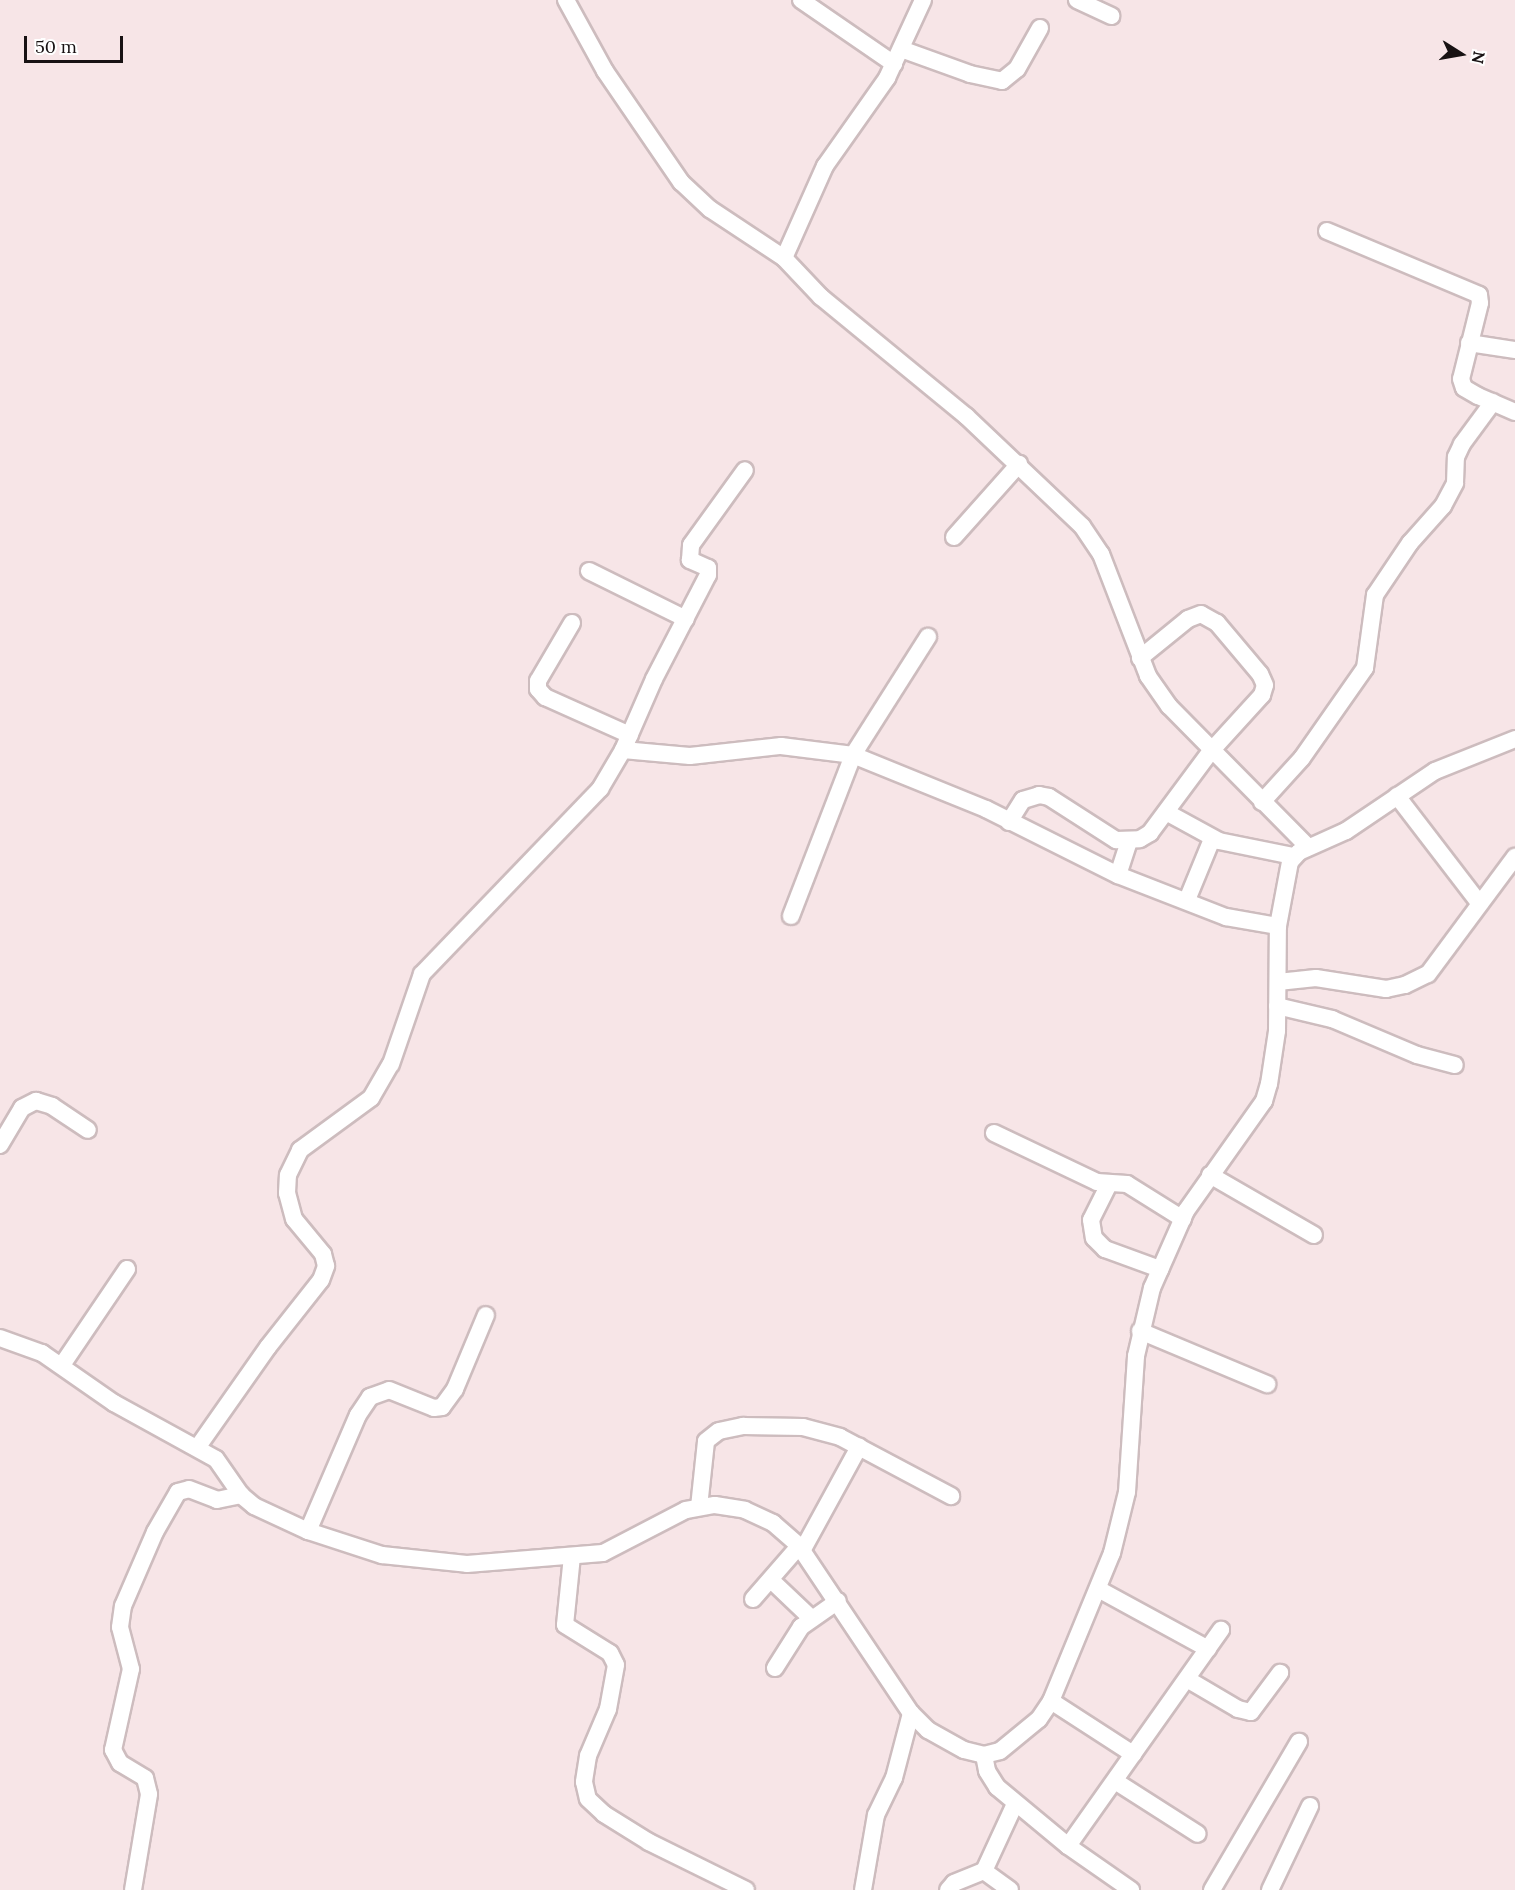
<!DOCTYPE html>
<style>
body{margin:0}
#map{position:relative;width:1515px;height:1890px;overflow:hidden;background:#f7e5e7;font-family:Lora,serif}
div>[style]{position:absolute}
.roads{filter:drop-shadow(2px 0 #cdbcbe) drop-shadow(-2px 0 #cdbcbe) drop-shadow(0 2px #cdbcbe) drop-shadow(0 -2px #cdbcbe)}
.minor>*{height:16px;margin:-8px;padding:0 8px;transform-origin:8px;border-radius:8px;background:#fff}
span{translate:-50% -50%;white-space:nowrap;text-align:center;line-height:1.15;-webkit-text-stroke:4.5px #fff;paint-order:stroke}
.north{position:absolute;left:1431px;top:24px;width:60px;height:60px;-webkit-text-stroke:4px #fff;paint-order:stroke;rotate:101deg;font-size:16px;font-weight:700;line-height:24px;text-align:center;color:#181213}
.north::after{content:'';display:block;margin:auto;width:21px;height:27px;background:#181213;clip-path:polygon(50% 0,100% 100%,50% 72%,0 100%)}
.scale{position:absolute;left:24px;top:36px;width:99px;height:27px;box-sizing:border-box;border:3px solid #181213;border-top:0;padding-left:8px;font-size:18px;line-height:21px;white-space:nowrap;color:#181213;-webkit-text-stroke:4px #fff;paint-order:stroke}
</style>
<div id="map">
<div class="roads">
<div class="minor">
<i style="left:566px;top:0;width:81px;rotate:61.2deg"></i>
<i style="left:605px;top:71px;width:135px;rotate:55.6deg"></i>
<i style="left:681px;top:182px;width:40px;rotate:43deg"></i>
<i style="left:710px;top:209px;width:89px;rotate:33.5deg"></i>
<i style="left:784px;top:258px;width:54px;rotate:46.5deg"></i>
<i style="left:821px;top:297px;width:188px;rotate:39.4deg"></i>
<i style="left:966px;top:416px;width:160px;rotate:43.5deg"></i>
<i style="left:1082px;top:526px;width:34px;rotate:56deg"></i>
<i style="left:1101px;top:554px;width:131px;rotate:68.9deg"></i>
<i style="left:1148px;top:676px;width:37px;rotate:55deg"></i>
<i style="left:1169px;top:706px;width:198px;rotate:45.4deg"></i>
<i style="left:801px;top:0;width:113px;rotate:34.5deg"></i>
<i style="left:1077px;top:0;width:38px;rotate:25deg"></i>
<i style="left:901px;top:49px;width:73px;rotate:19.9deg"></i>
<i style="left:970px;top:74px;width:33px;rotate:12deg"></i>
<i style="left:1002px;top:81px;width:19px;rotate:-39deg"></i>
<i style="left:1017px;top:69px;width:47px;rotate:-60.7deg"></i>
<i style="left:1327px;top:231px;width:165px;rotate:22.8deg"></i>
<i style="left:1479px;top:295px;width:8px;rotate:83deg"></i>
<i style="left:1480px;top:303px;width:78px;rotate:104deg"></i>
<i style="left:1461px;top:379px;width:9px;rotate:72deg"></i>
<i style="left:1464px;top:388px;width:16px;rotate:30deg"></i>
<i style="left:1478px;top:396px;width:40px;rotate:23.4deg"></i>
<i style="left:784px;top:258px;width:101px;rotate:-66deg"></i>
<i style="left:825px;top:166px;width:108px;rotate:-54.8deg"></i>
<i style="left:887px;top:78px;width:86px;rotate:-65.2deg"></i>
<i style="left:1469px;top:343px;width:47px;rotate:8.7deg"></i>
<i style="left:954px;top:537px;width:98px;rotate:-48.3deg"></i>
<i style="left:589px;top:571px;width:108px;rotate:26.3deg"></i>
<i style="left:572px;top:623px;width:67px;rotate:120.4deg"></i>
<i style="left:538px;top:681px;width:8px;rotate:90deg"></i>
<i style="left:538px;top:689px;width:11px;rotate:49deg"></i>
<i style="left:545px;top:697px;width:93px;rotate:24.1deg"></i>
<i style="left:623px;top:750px;width:67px;rotate:5.1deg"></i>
<i style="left:690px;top:756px;width:92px;rotate:-6.3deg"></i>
<i style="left:781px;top:746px;width:73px;rotate:7.1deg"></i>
<i style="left:853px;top:755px;width:144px;rotate:22.1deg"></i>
<i style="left:986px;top:809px;width:148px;rotate:26.6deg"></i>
<i style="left:1118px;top:875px;width:116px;rotate:21.3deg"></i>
<i style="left:1226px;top:917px;width:53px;rotate:9.8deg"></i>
<i style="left:1397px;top:796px;width:135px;rotate:52.5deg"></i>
<i style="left:1262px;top:802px;width:59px;rotate:-47.7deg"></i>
<i style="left:1302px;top:758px;width:110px;rotate:-55deg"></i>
<i style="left:1365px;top:668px;width:74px;rotate:-82.2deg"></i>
<i style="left:1375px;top:595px;width:63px;rotate:-56.1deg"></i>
<i style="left:1410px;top:543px;width:50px;rotate:-48.3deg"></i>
<i style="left:1443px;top:506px;width:26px;rotate:-62deg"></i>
<i style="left:1455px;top:483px;width:26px;rotate:-88deg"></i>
<i style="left:1456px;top:457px;width:14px;rotate:-65deg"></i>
<i style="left:1462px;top:444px;width:52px;rotate:-53.6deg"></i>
<i style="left:1166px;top:812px;width:60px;rotate:28.7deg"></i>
<i style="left:1219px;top:841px;width:76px;rotate:11.5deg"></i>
<i style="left:1009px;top:822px;width:26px;rotate:-58deg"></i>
<i style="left:1023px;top:800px;width:17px;rotate:-17deg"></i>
<i style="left:1039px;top:795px;width:10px;rotate:11deg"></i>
<i style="left:1049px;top:797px;width:80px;rotate:32.7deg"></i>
<i style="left:1116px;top:840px;width:24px;rotate:-2deg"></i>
<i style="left:1140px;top:839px;width:12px;rotate:-31deg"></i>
<i style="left:1150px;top:833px;width:102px;rotate:-53.4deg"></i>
<i style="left:1211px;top:751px;width:76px;rotate:-47.7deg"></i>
<i style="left:1262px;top:695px;width:10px;rotate:-73deg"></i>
<i style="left:1265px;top:685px;width:12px;rotate:-114deg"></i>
<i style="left:1260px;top:674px;width:67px;rotate:-130.1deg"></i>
<i style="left:1217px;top:623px;width:18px;rotate:-151deg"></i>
<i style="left:1201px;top:614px;width:14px;rotate:159deg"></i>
<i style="left:1188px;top:619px;width:62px;rotate:140.9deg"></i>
<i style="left:1118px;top:875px;width:36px;rotate:-72deg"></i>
<i style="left:1187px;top:900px;width:66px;rotate:-67.7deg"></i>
<i style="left:791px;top:916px;width:173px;rotate:-68.9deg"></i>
<i style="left:853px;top:755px;width:140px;rotate:-57.6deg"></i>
<i style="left:1278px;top:982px;width:38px;rotate:-6deg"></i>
<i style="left:1316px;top:978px;width:71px;rotate:8.9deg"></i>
<i style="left:1386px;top:989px;width:19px;rotate:-12deg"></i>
<i style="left:1405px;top:985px;width:25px;rotate:-26deg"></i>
<i style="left:1428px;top:974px;width:146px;rotate:-53.4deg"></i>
<i style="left:1277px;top:1006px;width:57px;rotate:13.3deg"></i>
<i style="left:1332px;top:1019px;width:92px;rotate:23deg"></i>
<i style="left:1417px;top:1055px;width:39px;rotate:15deg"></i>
<i style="left:994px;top:1133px;width:114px;rotate:25.4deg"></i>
<i style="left:1097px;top:1182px;width:30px;rotate:4deg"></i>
<i style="left:1127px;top:1184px;width:66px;rotate:32deg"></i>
<i style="left:0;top:1145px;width:43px;rotate:-59.3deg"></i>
<i style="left:22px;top:1108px;width:16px;rotate:-27deg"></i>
<i style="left:36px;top:1101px;width:17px;rotate:17deg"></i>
<i style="left:52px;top:1106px;width:43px;rotate:33.7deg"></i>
<i style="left:1210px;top:1175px;width:120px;rotate:30deg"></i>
<i style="left:1109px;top:1184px;width:40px;rotate:116.6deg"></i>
<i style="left:1091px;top:1220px;width:18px;rotate:81deg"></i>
<i style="left:1094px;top:1238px;width:16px;rotate:45deg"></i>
<i style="left:1105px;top:1249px;width:59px;rotate:20deg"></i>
<i style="left:1140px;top:1331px;width:138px;rotate:22.7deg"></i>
<i style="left:0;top:1338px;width:45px;rotate:19.7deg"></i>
<i style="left:42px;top:1353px;width:88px;rotate:34.8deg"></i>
<i style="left:114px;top:1403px;width:116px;rotate:28.8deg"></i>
<i style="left:216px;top:1459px;width:44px;rotate:55.2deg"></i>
<i style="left:241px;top:1495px;width:17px;rotate:40deg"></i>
<i style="left:254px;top:1506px;width:60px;rotate:24.8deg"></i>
<i style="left:308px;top:1531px;width:78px;rotate:18deg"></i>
<i style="left:382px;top:1555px;width:85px;rotate:6deg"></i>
<i style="left:467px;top:1564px;width:136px;rotate:-4.6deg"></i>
<i style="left:603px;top:1553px;width:93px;rotate:-27.4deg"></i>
<i style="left:686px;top:1510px;width:29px;rotate:-10deg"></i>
<i style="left:715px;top:1505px;width:30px;rotate:9deg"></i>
<i style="left:745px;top:1510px;width:31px;rotate:25deg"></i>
<i style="left:773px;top:1523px;width:35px;rotate:41deg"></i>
<i style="left:799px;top:1546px;width:201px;rotate:56.2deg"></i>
<i style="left:911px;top:1713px;width:24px;rotate:45deg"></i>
<i style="left:928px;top:1730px;width:41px;rotate:29.1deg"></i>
<i style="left:964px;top:1750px;width:21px;rotate:14deg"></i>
<i style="left:984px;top:1755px;width:16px;rotate:-14deg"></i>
<i style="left:1000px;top:1751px;width:50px;rotate:-39.4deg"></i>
<i style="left:1039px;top:1719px;width:22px;rotate:-56deg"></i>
<i style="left:1051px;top:1701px;width:160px;rotate:-67.6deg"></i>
<i style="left:1112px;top:1553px;width:63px;rotate:-76.2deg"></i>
<i style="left:1127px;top:1492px;width:136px;rotate:-86.2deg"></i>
<i style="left:1136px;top:1356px;width:70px;rotate:-76.8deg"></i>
<i style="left:1152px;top:1288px;width:84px;rotate:-66.2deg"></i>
<i style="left:1186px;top:1211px;width:135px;rotate:-54.7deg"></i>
<i style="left:1264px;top:1101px;width:18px;rotate:-74deg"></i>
<i style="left:1269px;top:1084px;width:54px;rotate:-81.4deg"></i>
<i style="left:1277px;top:1031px;width:105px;rotate:-89.5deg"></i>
<i style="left:1278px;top:926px;width:65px;rotate:-79.4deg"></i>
<i style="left:1290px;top:862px;width:13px;rotate:-48deg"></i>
<i style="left:1299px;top:852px;width:51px;rotate:-24.1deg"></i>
<i style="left:1346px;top:831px;width:107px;rotate:-34deg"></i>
<i style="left:1435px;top:771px;width:86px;rotate:-21.8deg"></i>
<i style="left:62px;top:1365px;width:116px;rotate:-55.9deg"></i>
<i style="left:197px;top:1448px;width:123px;rotate:-54.9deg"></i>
<i style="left:268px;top:1347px;width:85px;rotate:-51.7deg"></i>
<i style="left:321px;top:1280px;width:15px;rotate:-70deg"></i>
<i style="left:326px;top:1266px;width:12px;rotate:-104deg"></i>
<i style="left:323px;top:1254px;width:45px;rotate:-129.6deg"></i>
<i style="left:294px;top:1219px;width:27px;rotate:-105deg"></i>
<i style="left:287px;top:1193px;width:18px;rotate:-87deg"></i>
<i style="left:288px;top:1175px;width:28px;rotate:-64deg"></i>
<i style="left:300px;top:1150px;width:88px;rotate:-36.2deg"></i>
<i style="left:371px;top:1098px;width:39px;rotate:-60deg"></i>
<i style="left:391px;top:1064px;width:95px;rotate:-71deg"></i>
<i style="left:422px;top:974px;width:257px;rotate:-46.1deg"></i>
<i style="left:600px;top:789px;width:45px;rotate:-59.5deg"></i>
<i style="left:623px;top:750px;width:77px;rotate:-66.4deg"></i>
<i style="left:654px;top:679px;width:117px;rotate:-62.6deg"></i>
<i style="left:708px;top:575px;width:7px;rotate:-90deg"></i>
<i style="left:708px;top:568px;width:20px;rotate:-156deg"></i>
<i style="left:690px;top:560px;width:15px;rotate:-86deg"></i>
<i style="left:691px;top:545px;width:92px;rotate:-54.2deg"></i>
<i style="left:699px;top:1507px;width:66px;rotate:-83.9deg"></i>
<i style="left:706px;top:1441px;width:16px;rotate:-38deg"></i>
<i style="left:719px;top:1431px;width:25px;rotate:-12deg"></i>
<i style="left:743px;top:1426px;width:60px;rotate:1deg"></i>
<i style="left:803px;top:1427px;width:38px;rotate:15deg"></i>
<i style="left:840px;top:1437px;width:126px;rotate:28deg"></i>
<i style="left:308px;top:1531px;width:126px;rotate:-66.7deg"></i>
<i style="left:358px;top:1415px;width:22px;rotate:-56deg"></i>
<i style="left:370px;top:1397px;width:20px;rotate:-20deg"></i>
<i style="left:389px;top:1390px;width:48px;rotate:21.8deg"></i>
<i style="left:434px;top:1408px;width:8px;rotate:-7deg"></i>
<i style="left:442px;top:1407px;width:22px;rotate:-54deg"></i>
<i style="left:455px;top:1389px;width:80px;rotate:-67.3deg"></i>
<i style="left:802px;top:1551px;width:119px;rotate:-61.3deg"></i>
<i style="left:572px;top:1556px;width:69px;rotate:95.8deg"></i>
<i style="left:565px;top:1625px;width:53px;rotate:31.9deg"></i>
<i style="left:610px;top:1653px;width:13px;rotate:63deg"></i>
<i style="left:616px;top:1665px;width:45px;rotate:100.3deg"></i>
<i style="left:608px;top:1709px;width:51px;rotate:113.1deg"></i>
<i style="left:588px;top:1756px;width:26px;rotate:99deg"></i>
<i style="left:584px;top:1782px;width:17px;rotate:77deg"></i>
<i style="left:588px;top:1799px;width:22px;rotate:43deg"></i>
<i style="left:604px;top:1814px;width:53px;rotate:31.9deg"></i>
<i style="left:649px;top:1842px;width:108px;rotate:26.3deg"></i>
<i style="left:771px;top:1580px;width:55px;rotate:43.5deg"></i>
<i style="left:1100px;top:1590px;width:123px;rotate:28.6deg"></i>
<i style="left:753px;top:1599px;width:70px;rotate:-49deg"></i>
<i style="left:775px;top:1668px;width:49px;rotate:-57.6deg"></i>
<i style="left:801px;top:1627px;width:45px;rotate:-35.1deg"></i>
<i style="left:1187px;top:1679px;width:59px;rotate:30.5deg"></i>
<i style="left:1238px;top:1709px;width:13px;rotate:13deg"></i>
<i style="left:1251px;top:1712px;width:49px;rotate:-53.4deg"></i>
<i style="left:1051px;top:1701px;width:98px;rotate:32.9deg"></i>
<i style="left:984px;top:1755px;width:16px;rotate:79deg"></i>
<i style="left:987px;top:1771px;width:19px;rotate:58deg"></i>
<i style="left:997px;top:1787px;width:92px;rotate:39.7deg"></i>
<i style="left:1068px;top:1846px;width:77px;rotate:34.9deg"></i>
<i style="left:1115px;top:1781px;width:98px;rotate:32.6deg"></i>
<i style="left:1068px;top:1846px;width:265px;rotate:-54.7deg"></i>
<i style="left:984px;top:1871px;width:32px;rotate:36deg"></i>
<i style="left:133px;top:1890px;width:97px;rotate:-80.5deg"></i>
<i style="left:149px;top:1794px;width:16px;rotate:-104deg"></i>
<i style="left:145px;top:1778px;width:29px;rotate:-149deg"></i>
<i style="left:120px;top:1763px;width:15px;rotate:-118deg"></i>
<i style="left:113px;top:1750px;width:83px;rotate:-77.5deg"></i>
<i style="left:131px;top:1669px;width:43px;rotate:-104.7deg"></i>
<i style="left:120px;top:1627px;width:21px;rotate:-82deg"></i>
<i style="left:123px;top:1606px;width:81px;rotate:-66.6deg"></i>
<i style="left:155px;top:1532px;width:46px;rotate:-60.1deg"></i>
<i style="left:178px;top:1492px;width:11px;rotate:-15deg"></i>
<i style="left:189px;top:1489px;width:30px;rotate:21deg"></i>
<i style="left:217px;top:1500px;width:25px;rotate:-12deg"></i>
<i style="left:863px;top:1890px;width:76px;rotate:-80.2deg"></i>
<i style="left:876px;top:1815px;width:41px;rotate:-64.1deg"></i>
<i style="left:894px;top:1778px;width:67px;rotate:-75.3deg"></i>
<i style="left:948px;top:1890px;width:9px;rotate:-49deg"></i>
<i style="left:954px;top:1883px;width:32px;rotate:-22deg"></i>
<i style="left:984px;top:1871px;width:74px;rotate:-65.2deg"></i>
<i style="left:1212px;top:1890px;width:172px;rotate:-59.6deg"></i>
<i style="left:1270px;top:1890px;width:93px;rotate:-64.5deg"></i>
</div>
</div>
<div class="north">N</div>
<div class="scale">50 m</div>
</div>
